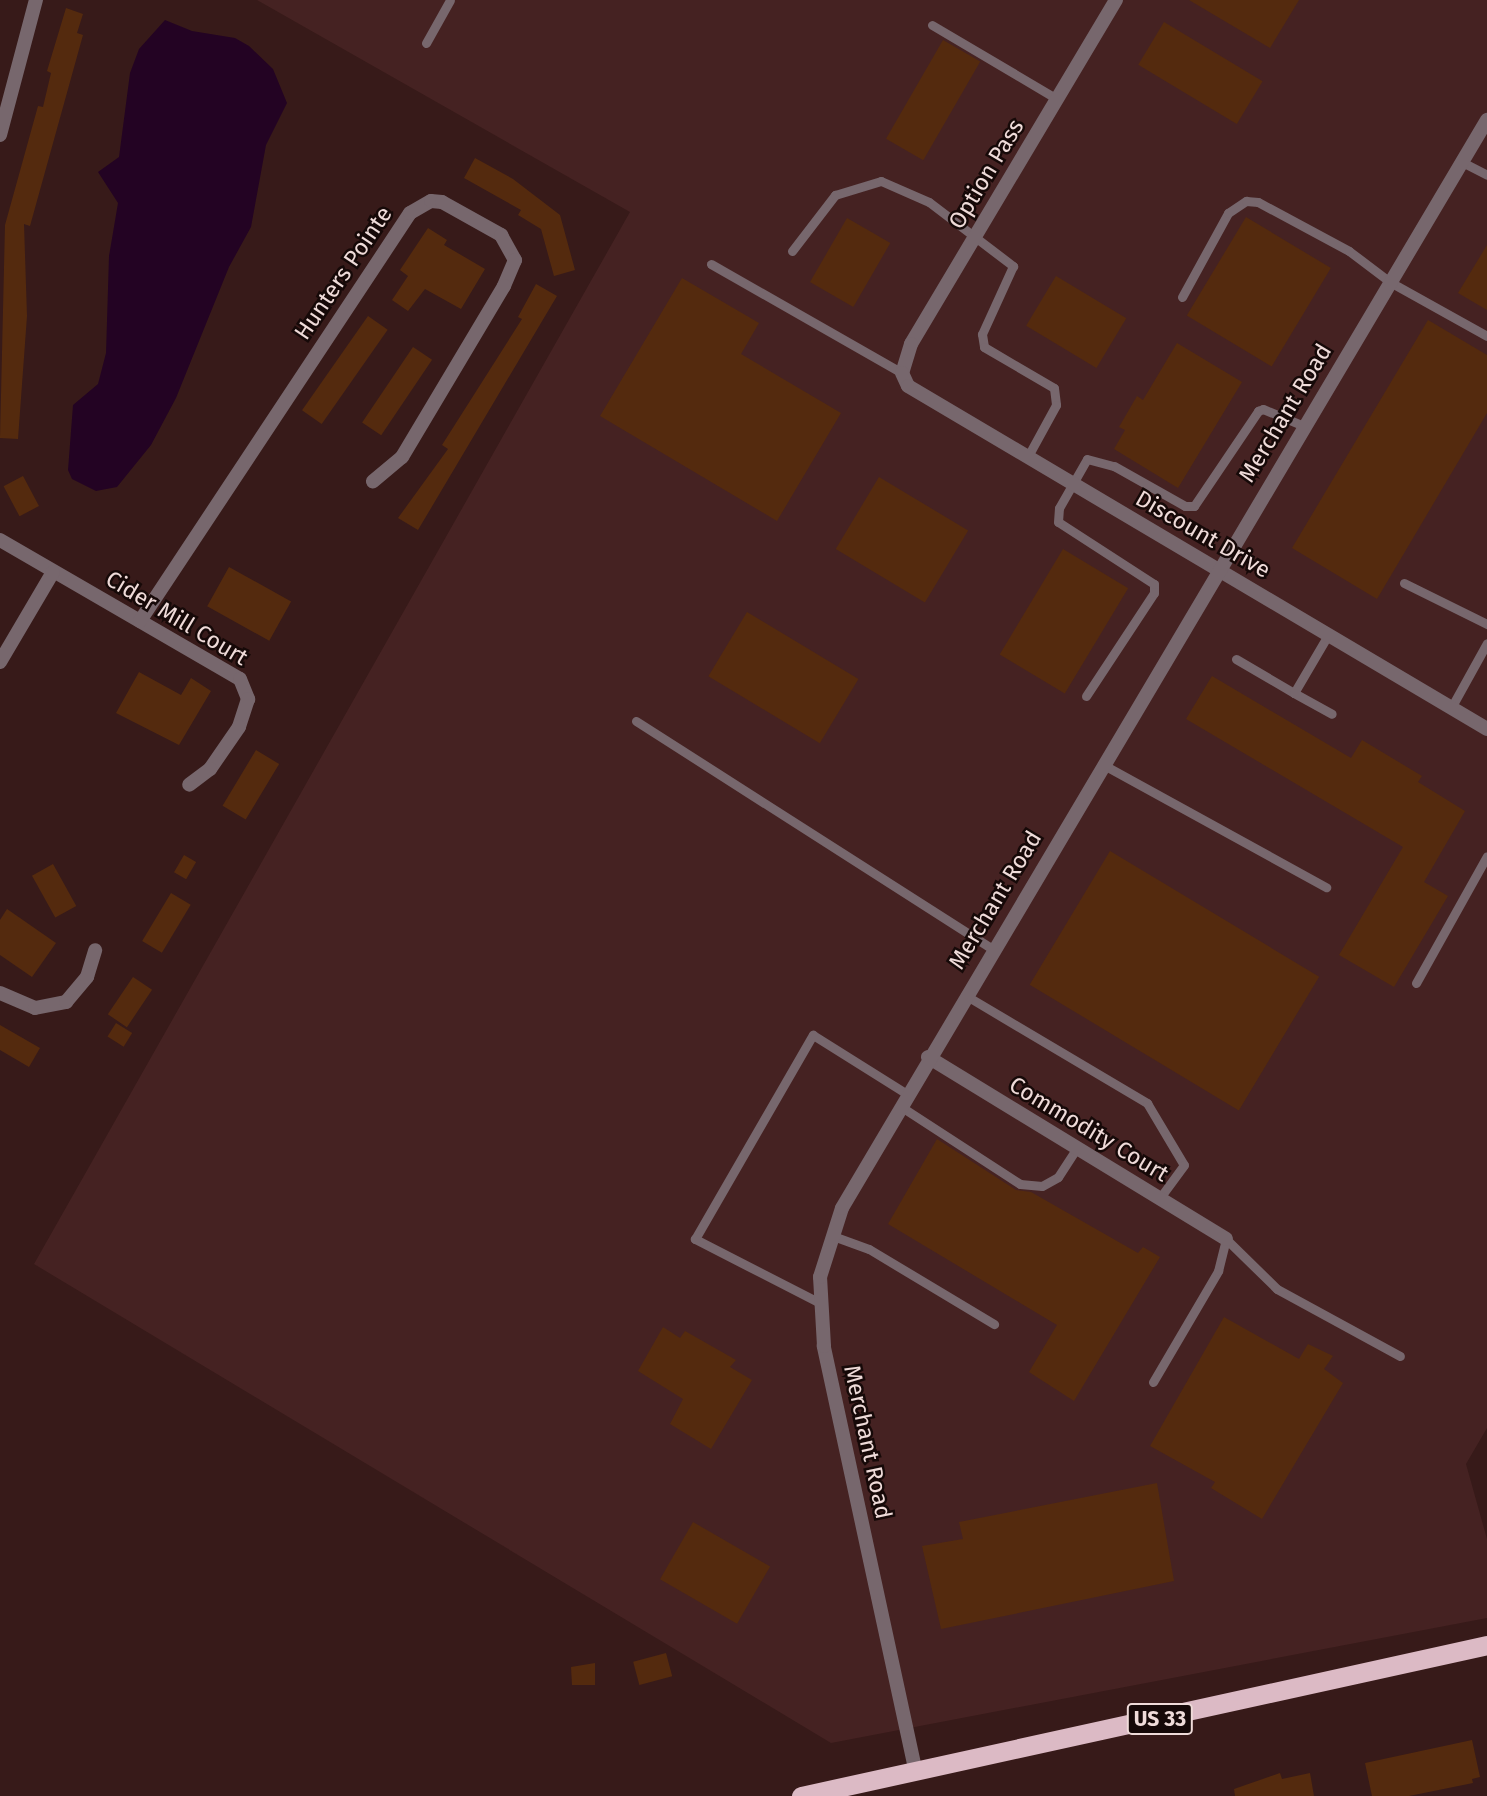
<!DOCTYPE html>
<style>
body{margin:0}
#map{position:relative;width:1487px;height:1796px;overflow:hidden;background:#371a19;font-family:"Fira Sans",sans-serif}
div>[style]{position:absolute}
.built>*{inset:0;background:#452222}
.water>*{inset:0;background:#230323}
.building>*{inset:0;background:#542a0e;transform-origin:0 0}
.service>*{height:9px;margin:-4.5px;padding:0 4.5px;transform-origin:4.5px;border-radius:4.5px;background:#77676d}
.minor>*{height:14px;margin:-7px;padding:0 7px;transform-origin:7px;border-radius:7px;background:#77676d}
.tertiary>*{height:14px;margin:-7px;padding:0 7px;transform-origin:7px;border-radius:7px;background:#77676d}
.trunk>*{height:19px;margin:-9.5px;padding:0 9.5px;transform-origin:9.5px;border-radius:9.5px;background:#dcbac5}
span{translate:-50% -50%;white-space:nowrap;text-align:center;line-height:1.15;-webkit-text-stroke:5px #160908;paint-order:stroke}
.shield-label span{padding:2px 5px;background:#160908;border:2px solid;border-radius:5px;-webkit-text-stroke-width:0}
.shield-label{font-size:21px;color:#efdbd9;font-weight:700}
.street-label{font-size:23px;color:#efdbd9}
</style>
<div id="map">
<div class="built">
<i style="clip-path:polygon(257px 0,1487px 0,1487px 1428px,1466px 1464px,1487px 1539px,1487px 1618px,831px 1743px,34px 1264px,630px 212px)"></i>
</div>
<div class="water">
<i style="clip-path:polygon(165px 20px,192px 31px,235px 38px,249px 46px,273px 69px,287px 103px,266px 145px,251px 227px,229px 267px,176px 398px,151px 445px,117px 487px,96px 491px,72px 479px,68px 470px,73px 405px,98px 384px,106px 353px,109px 256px,118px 203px,98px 172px,119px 157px,130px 73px,139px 49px)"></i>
</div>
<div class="building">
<i style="clip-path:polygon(1189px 0,1299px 0,1270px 48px)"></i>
<i style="clip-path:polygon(66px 8px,83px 14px,77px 33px,83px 35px,30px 226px,24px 224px,27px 316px,18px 439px,0 438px,5px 225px,38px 106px,43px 107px,51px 73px,47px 71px)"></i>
<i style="left:1164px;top:22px;width:115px;height:50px;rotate:31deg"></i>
<i style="left:943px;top:40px;width:43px;height:114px;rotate:30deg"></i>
<i style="clip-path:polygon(475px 158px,513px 179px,560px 215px,575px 270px,554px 276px,541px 229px,518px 215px,521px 210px,464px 178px)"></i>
<i style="left:1246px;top:217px;width:99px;height:115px;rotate:31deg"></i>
<i style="left:847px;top:218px;width:50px;height:74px;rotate:30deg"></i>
<i style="clip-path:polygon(428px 228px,447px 240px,444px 245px,485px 269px,461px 309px,425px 289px,408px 311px,392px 300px,408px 276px,400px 270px)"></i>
<i style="clip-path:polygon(1487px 245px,1487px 310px,1458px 293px)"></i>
<i style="left:1056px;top:276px;width:82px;height:58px;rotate:31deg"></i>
<i style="clip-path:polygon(682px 278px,759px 323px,741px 354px,841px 413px,777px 521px,600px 416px)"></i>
<i style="clip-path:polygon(536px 284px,557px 296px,418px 530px,398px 518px,448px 449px,442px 445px,522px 319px,518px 317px)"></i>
<i style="left:368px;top:316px;width:24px;height:115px;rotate:35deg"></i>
<i style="clip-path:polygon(1428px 320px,1487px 355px,1487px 413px,1377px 599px,1292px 548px)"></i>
<i style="clip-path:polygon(1177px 343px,1242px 382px,1178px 488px,1114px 449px,1125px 430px,1119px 427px,1137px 396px,1143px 400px)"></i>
<i style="left:413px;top:347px;width:23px;height:91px;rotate:34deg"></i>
<i style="left:23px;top:476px;width:34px;height:22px;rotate:62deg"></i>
<i style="left:879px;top:477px;width:104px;height:84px;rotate:31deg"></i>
<i style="left:1063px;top:549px;width:76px;height:123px;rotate:31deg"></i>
<i style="left:229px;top:567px;width:71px;height:45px;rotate:29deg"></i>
<i style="left:747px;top:612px;width:130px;height:75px;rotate:31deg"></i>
<i style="clip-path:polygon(139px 672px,181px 695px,191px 678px,211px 691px,179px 745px,116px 713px)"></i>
<i style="clip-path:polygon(1212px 676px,1351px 758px,1362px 740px,1422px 776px,1418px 782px,1465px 811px,1424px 882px,1448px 896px,1394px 987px,1339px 955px,1403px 847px,1186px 719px)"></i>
<i style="left:256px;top:750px;width:27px;height:65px;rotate:31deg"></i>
<i style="left:1110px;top:851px;width:244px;height:156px;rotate:31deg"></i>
<i style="left:184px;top:855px;width:14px;height:20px;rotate:30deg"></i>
<i style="left:53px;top:864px;width:48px;height:24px;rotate:61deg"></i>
<i style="left:171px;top:893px;width:23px;height:56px;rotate:31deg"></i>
<i style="clip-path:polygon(7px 909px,56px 943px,32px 977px,0 955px,0 920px)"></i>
<i style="left:133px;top:977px;width:23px;height:45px;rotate:34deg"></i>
<i style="left:116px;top:1023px;width:19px;height:16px;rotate:32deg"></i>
<i style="clip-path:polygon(0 1025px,40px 1048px,29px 1067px,0 1050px)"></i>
<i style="clip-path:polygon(937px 1139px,1016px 1190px,1031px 1192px,1138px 1253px,1143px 1247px,1160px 1257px,1074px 1401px,1029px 1372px,1057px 1325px,888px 1224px)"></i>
<i style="clip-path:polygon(1224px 1317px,1299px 1359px,1308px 1344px,1333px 1356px,1324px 1369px,1343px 1383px,1262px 1519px,1211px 1488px,1215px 1482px,1150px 1446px)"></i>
<i style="clip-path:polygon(663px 1327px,680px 1338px,685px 1331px,736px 1360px,730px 1367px,752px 1380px,711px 1449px,670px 1424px,683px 1399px,638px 1371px)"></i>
<i style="clip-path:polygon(1157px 1483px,1174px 1581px,941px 1629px,922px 1546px,963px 1539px,959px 1522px)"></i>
<i style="left:693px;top:1522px;width:89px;height:66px;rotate:30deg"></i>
<i style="left:666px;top:1653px;width:24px;height:34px;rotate:75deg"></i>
<i style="clip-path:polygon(595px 1663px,595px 1685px,572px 1685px,571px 1667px)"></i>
<i style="clip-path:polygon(1472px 1740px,1480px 1777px,1472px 1779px,1473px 1783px,1409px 1796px,1372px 1796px,1365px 1763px)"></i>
<i style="clip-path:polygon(1280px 1773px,1282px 1779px,1310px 1773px,1314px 1796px,1235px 1796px,1234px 1789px)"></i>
</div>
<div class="service">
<i style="left:932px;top:25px;width:145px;rotate:30.6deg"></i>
<i style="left:426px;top:43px;width:49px;rotate:-60.8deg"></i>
<i style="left:1462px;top:162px;width:28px;rotate:27deg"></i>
<i style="left:792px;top:251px;width:71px;rotate:-52.5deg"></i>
<i style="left:835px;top:195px;width:48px;rotate:-16.9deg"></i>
<i style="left:881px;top:181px;width:52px;rotate:23.6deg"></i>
<i style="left:929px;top:202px;width:106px;rotate:37.3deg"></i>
<i style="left:1013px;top:266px;width:75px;rotate:114.5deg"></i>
<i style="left:982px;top:334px;width:13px;rotate:81deg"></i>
<i style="left:984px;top:347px;width:81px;rotate:30.4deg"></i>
<i style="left:1054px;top:388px;width:17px;rotate:83deg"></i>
<i style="left:1056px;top:405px;width:60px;rotate:118.7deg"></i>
<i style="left:711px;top:264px;width:220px;rotate:29.7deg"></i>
<i style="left:1182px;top:297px;width:96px;rotate:-61.3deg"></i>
<i style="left:1228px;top:213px;width:22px;rotate:-34deg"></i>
<i style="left:1246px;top:201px;width:12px;rotate:5deg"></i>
<i style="left:1258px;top:202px;width:103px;rotate:28.3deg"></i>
<i style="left:1349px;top:251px;width:51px;rotate:37.1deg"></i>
<i style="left:1390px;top:282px;width:111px;rotate:29.1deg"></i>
<i style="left:1404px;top:583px;width:93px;rotate:26.3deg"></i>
<i style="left:1236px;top:659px;width:67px;rotate:30.4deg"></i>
<i style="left:1294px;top:693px;width:67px;rotate:-59.6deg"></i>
<i style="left:1294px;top:693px;width:43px;rotate:28.9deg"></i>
<i style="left:1086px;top:696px;width:123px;rotate:-56.6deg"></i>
<i style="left:1154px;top:593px;width:9px;rotate:-90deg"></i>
<i style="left:1154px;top:584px;width:114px;rotate:-147.1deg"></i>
<i style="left:1058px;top:522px;width:14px;rotate:-86deg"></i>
<i style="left:1059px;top:508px;width:56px;rotate:-60.3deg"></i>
<i style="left:1087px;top:459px;width:28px;rotate:15deg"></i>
<i style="left:1114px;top:466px;width:81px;rotate:29.4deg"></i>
<i style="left:1185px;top:506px;width:9px"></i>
<i style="left:1194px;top:506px;width:115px;rotate:-56deg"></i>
<i style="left:1258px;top:411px;width:5px;rotate:-22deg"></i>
<i style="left:1263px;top:409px;width:44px;rotate:22.5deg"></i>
<i style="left:1451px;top:708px;width:74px;rotate:-61deg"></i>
<i style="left:636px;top:721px;width:423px;rotate:32.6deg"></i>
<i style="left:1102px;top:764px;width:256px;rotate:28.8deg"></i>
<i style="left:1416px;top:983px;width:145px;rotate:-60.8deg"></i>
<i style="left:965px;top:995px;width:212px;rotate:30.7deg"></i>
<i style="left:1147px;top:1103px;width:72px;rotate:59.2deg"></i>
<i style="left:1184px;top:1165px;width:42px;rotate:126.3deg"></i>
<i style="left:900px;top:1106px;width:143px;rotate:33deg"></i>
<i style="left:1020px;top:1184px;width:22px;rotate:5deg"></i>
<i style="left:1042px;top:1186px;width:18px;rotate:-29deg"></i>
<i style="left:1058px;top:1177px;width:35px;rotate:-57deg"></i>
<i style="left:833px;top:1236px;width:38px;rotate:20deg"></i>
<i style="left:869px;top:1249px;width:146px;rotate:31deg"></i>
<i style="left:1226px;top:1239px;width:71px;rotate:44.4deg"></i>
<i style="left:1277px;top:1289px;width:140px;rotate:28.6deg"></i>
<i style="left:822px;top:1304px;width:143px;rotate:-152.9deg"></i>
<i style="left:695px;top:1239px;width:236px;rotate:-60deg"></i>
<i style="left:813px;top:1035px;width:111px;rotate:32.1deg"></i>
<i style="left:1153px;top:1382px;width:129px;rotate:-59.6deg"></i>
<i style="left:1218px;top:1271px;width:33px;rotate:-76deg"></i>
</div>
<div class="minor">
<i style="left:1116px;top:0;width:400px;rotate:120.8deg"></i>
<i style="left:911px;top:344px;width:30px;rotate:107deg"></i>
<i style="left:902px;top:373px;width:14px;rotate:65deg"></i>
<i style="left:908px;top:386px;width:673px;rotate:30.64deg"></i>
<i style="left:0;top:135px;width:140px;rotate:-75.1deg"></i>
<i style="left:0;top:540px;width:277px;rotate:30.1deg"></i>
<i style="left:240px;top:679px;width:22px;rotate:68deg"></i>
<i style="left:248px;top:699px;width:29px;rotate:108deg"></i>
<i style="left:239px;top:727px;width:51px;rotate:124.6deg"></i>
<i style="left:210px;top:769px;width:26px;rotate:143deg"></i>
<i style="left:140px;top:621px;width:489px;rotate:-56.5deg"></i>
<i style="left:410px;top:213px;width:24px;rotate:-30deg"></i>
<i style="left:431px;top:201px;width:11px;rotate:5deg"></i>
<i style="left:442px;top:202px;width:68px;rotate:29.2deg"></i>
<i style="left:501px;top:235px;width:29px;rotate:61deg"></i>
<i style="left:515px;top:260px;width:28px;rotate:113deg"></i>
<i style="left:504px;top:286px;width:199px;rotate:120.8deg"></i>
<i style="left:402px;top:457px;width:38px;rotate:140deg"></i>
<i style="left:0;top:662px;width:104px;rotate:-59.5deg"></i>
<i style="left:0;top:993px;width:38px;rotate:23deg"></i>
<i style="left:35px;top:1008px;width:32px;rotate:-11deg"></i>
<i style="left:66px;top:1002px;width:33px;rotate:-50deg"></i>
<i style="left:87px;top:977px;width:28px;rotate:-73deg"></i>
<i style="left:928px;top:1057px;width:349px;rotate:31.4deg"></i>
</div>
<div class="tertiary">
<i style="left:916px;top:1773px;width:437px;rotate:-102.2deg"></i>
<i style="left:824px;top:1346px;width:69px;rotate:-93.3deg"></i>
<i style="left:820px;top:1277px;width:72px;rotate:-72.3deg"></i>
<i style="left:842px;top:1208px;width:1265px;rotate:-59.34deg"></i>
</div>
<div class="trunk">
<i style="left:801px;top:1796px;width:702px;rotate:-12.41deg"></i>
</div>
<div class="shield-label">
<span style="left:1160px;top:1719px">US 33</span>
</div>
<div class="street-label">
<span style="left:986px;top:174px;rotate:-59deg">Option Pass</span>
<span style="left:343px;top:273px;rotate:-56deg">Hunters Pointe</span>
<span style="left:1285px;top:413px;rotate:-59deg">Merchant Road</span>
<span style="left:1203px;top:534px;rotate:30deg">Discount Drive</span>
<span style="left:177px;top:618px;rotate:31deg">Cider Mill Court</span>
<span style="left:995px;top:900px;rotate:-59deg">Merchant Road</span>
<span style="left:1089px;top:1129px;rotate:31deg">Commodity Court</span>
<span style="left:868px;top:1442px;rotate:78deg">Merchant Road</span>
</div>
</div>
